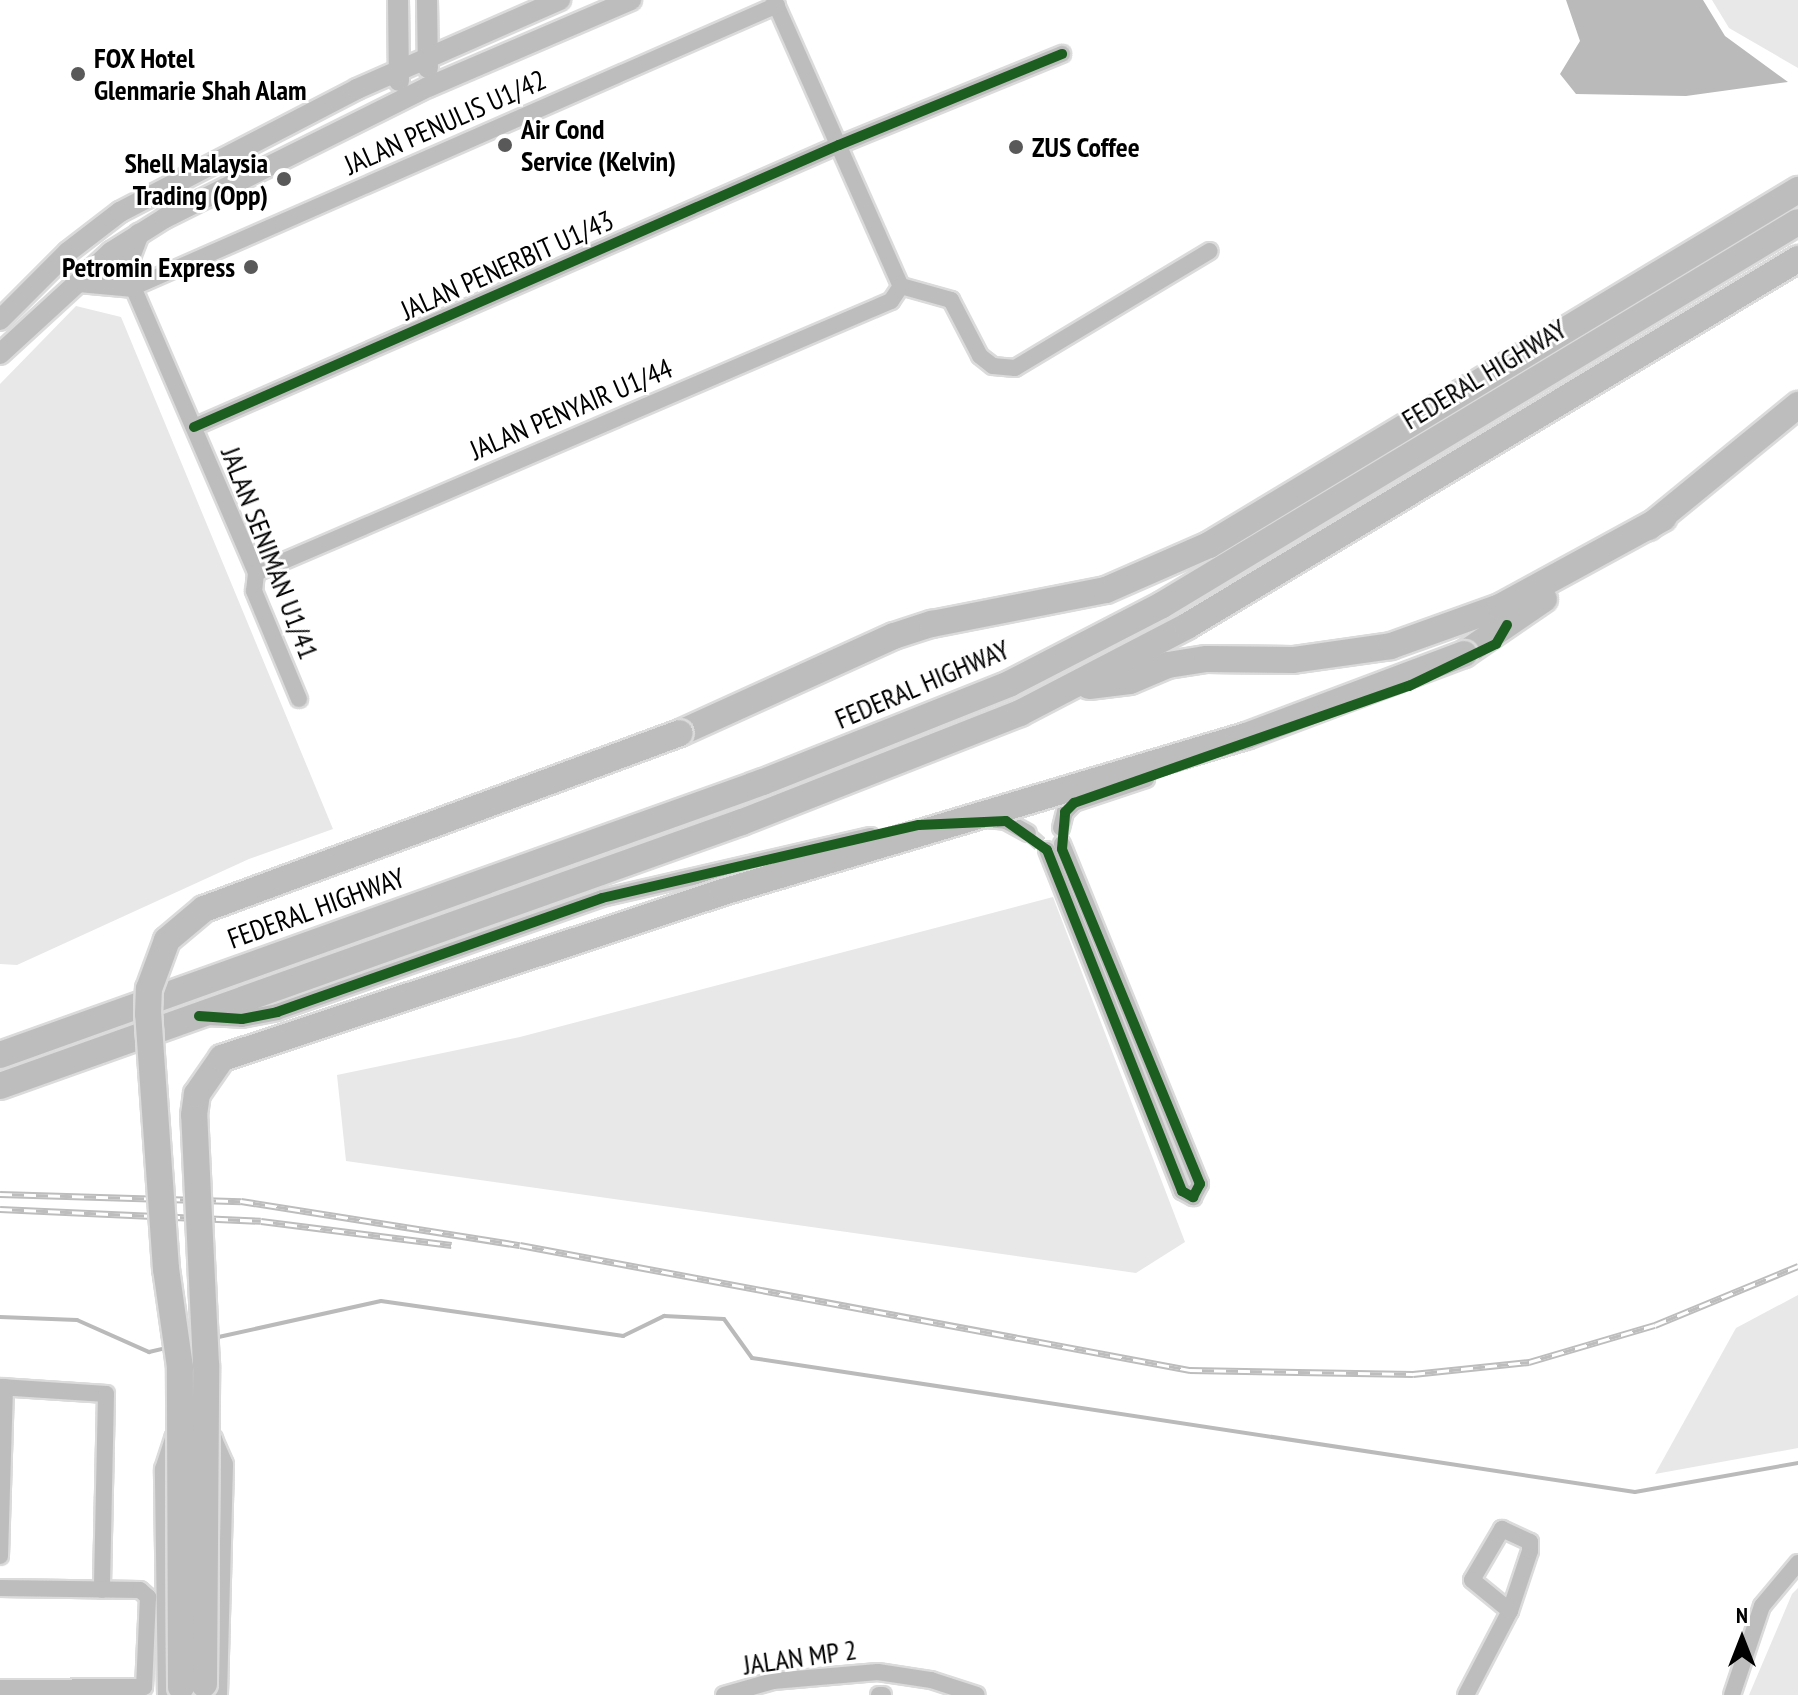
<!DOCTYPE html>
<style>
body{margin:0}
#map{position:relative;width:1798px;height:1695px;overflow:hidden;background:#fff;font-family:"PT Sans Narrow",sans-serif}
div>[style]{position:absolute}
.green>*{inset:0;background:#e8e8e8}
.water>*{inset:0;background:#bababa}
.stream>*{height:4px;margin:-2px;padding:0 2px;transform-origin:2px;border-radius:2px;background:#bababa}
.minor-tunnel>*{height:16px;margin-top:-8px;transform-origin:0;background:repeating-linear-gradient(90deg,#d9d9d9 0 16px,transparent 0 24px)}
.roads{filter:drop-shadow(2px 0 #dbdbdb) drop-shadow(-2px 0 #dbdbdb) drop-shadow(0 2px #dbdbdb) drop-shadow(0 -2px #dbdbdb)}
.minor>*{height:16px;margin:-8px;padding:0 8px;transform-origin:8px;border-radius:8px;background:#bdbdbd}
.tertiary>*{height:20px;margin:-10px;padding:0 10px;transform-origin:10px;border-radius:10px;background:#bdbdbd}
.secondary>*{height:22px;margin:-11px;padding:0 11px;transform-origin:11px;border-radius:11px;background:#bfbfbf}
.trunk>*{height:26px;margin:-13px;padding:0 13px;transform-origin:13px;border-radius:13px;background:#bdbdbd}
.rail>*{height:7px;margin-top:-3.5px;transform-origin:0;background:repeating-linear-gradient(90deg,#fff 0 12px,#bdbdbd 0 24px);box-sizing:border-box;border-block:2px solid #bdbdbd}
.bridges{filter:drop-shadow(2px 0 #dbdbdb) drop-shadow(-2px 0 #dbdbdb) drop-shadow(0 2px #dbdbdb) drop-shadow(0 -2px #dbdbdb)}
.trunk-bridge>*{height:26px;margin:-13px;padding:0 13px;transform-origin:13px;border-radius:13px;background:#bdbdbd}
.cycleway>*{height:10px;margin:-5px;padding:0 5px;transform-origin:5px;border-radius:5px;background:#1b5e20}
.dots>*{width:22px;height:22px;translate:-50% -50%;box-sizing:border-box;border:4px solid #fff;border-radius:50%}
span{translate:-50% -50%;white-space:nowrap;text-align:center;line-height:1.15;-webkit-text-stroke:6px #fff;paint-order:stroke}
.poi-label{font-size:28px;color:#000;font-weight:700}
.left{translate:0 -50%;text-align:left}
.right{translate:-100% -50%;text-align:right}
.street-label{font-size:28px;color:#000}
.north{position:absolute;left:1702px;top:1599px;width:80px;height:80px;-webkit-text-stroke:6px #fff;paint-order:stroke;rotate:0deg;font-size:22px;font-weight:700;line-height:32px;text-align:center;color:#000}
.north::after{content:'';display:block;margin:auto;width:28px;height:36px;background:#000;clip-path:polygon(50% 0,100% 100%,50% 72%,0 100%)}
</style>
<div id="map">
<div class="green">
<i style="clip-path:polygon(1712px 0,1798px 0,1798px 68px,1729px 28px)"></i>
<i style="clip-path:polygon(76px 306px,121px 317px,333px 829px,249px 859px,17px 965px,0 964px,0 384px)"></i>
<i style="clip-path:polygon(1053px 897px,1185px 1242px,1136px 1273px,346px 1161px,337px 1075px,520px 1037px)"></i>
<i style="clip-path:polygon(1798px 1295px,1798px 1448px,1655px 1474px,1736px 1328px)"></i>
<i style="clip-path:polygon(1798px 1588px,1798px 1695px,1749px 1695px,1792px 1594px)"></i>
</div>
<div class="water">
<i style="clip-path:polygon(1566px 0,1703px 0,1725px 36px,1788px 82px,1686px 96px,1576px 94px,1560px 74px,1580px 41px)"></i>
</div>
<div class="stream">
<i style="left:0;top:1317px;width:77px;rotate:2.2deg"></i>
<i style="left:77px;top:1320px;width:79px;rotate:24deg"></i>
<i style="left:149px;top:1352px;width:17px;rotate:-13deg"></i>
<i style="left:214px;top:1338px;width:171px;rotate:-12.5deg"></i>
<i style="left:381px;top:1301px;width:245px;rotate:8.2deg"></i>
<i style="left:623px;top:1336px;width:46px;rotate:-26deg"></i>
<i style="left:664px;top:1316px;width:60px;rotate:2.9deg"></i>
<i style="left:724px;top:1319px;width:48px;rotate:54.3deg"></i>
<i style="left:752px;top:1358px;width:893px;rotate:8.63deg"></i>
<i style="left:1635px;top:1492px;width:166px;rotate:-10.1deg"></i>
</div>
<div class="minor-tunnel">
<i style="left:1028px;top:833px;width:25px;rotate:42deg"></i>
</div>
<div class="roads">
<div class="minor">
<i style="left:774px;top:0;width:313px;rotate:66.1deg"></i>
<i style="left:130px;top:280px;width:319px;rotate:66.7deg"></i>
<i style="left:256px;top:573px;width:18px;rotate:96deg"></i>
<i style="left:254px;top:591px;width:117px;rotate:67.4deg"></i>
<i style="left:901px;top:286px;width:52px;rotate:15.6deg"></i>
<i style="left:951px;top:300px;width:63px;rotate:62.6deg"></i>
<i style="left:980px;top:356px;width:16px;rotate:38deg"></i>
<i style="left:993px;top:366px;width:22px;rotate:5deg"></i>
<i style="left:1015px;top:368px;width:227px;rotate:-31deg"></i>
<i style="left:134px;top:287px;width:702px;rotate:-23.68deg"></i>
<i style="left:194px;top:427px;width:704px;rotate:-23.62deg"></i>
<i style="left:839px;top:145px;width:241px;rotate:-22.2deg"></i>
<i style="left:256px;top:573px;width:691px;rotate:-23.19deg"></i>
<i style="left:891px;top:301px;width:18px;rotate:-56deg"></i>
<i style="left:985px;top:819px;width:21px;rotate:5deg"></i>
<i style="left:1006px;top:821px;width:25px;rotate:29deg"></i>
<i style="left:1061px;top:828px;width:16px;rotate:-76deg"></i>
<i style="left:1065px;top:812px;width:13px;rotate:-45deg"></i>
<i style="left:1074px;top:803px;width:76px;rotate:-18.4deg"></i>
<i style="left:1047px;top:850px;width:367px;rotate:68.4deg"></i>
<i style="left:1182px;top:1191px;width:13px;rotate:29deg"></i>
<i style="left:1193px;top:1197px;width:15px;rotate:-62deg"></i>
<i style="left:1200px;top:1184px;width:367px;rotate:-112.1deg"></i>
<i style="left:206px;top:1017px;width:36px;rotate:3deg"></i>
<i style="left:242px;top:1019px;width:36px;rotate:-11deg"></i>
<i style="left:277px;top:1012px;width:344px;rotate:-19.3deg"></i>
<i style="left:602px;top:898px;width:276px;rotate:-13deg"></i>
<i style="left:0;top:1387px;width:106px;rotate:3.8deg"></i>
<i style="left:106px;top:1394px;width:196px;rotate:91.2deg"></i>
<i style="left:0;top:1556px;width:169px;rotate:-88.3deg"></i>
<i style="left:0;top:1588px;width:140px;rotate:0.8deg"></i>
<i style="left:140px;top:1590px;width:11px;rotate:41deg"></i>
<i style="left:148px;top:1597px;width:90px;rotate:92.5deg"></i>
<i style="left:144px;top:1687px;width:144px;rotate:179.6deg"></i>
<i style="left:724px;top:1695px;width:51px;rotate:-15.9deg"></i>
<i style="left:773px;top:1681px;width:105px;rotate:-4.9deg"></i>
<i style="left:878px;top:1672px;width:54px;rotate:8.6deg"></i>
<i style="left:931px;top:1680px;width:48px;rotate:18.1deg"></i>
<i style="left:879px;top:1695px;width:4px"></i>
<i style="left:1466px;top:1695px;width:95px;rotate:-62.4deg"></i>
<i style="left:1510px;top:1611px;width:63px;rotate:-71.6deg"></i>
<i style="left:1530px;top:1551px;width:9px;rotate:-90deg"></i>
<i style="left:1530px;top:1542px;width:31px;rotate:-155deg"></i>
<i style="left:1502px;top:1529px;width:59px;rotate:120.5deg"></i>
<i style="left:1472px;top:1580px;width:49px;rotate:39.2deg"></i>
<i style="left:1732px;top:1695px;width:94px;rotate:-71.4deg"></i>
<i style="left:1762px;top:1606px;width:56px;rotate:-50.1deg"></i>
</div>
<div class="tertiary">
<i style="left:398px;top:0;width:81px;rotate:89.3deg"></i>
<i style="left:427px;top:0;width:68px;rotate:89.2deg"></i>
<i style="left:125px;top:270px;width:39px;rotate:-69deg"></i>
<i style="left:79px;top:282px;width:55px;rotate:5.2deg"></i>
<i style="left:0;top:320px;width:96px;rotate:-45deg"></i>
<i style="left:68px;top:252px;width:66px;rotate:-37.6deg"></i>
<i style="left:120px;top:212px;width:267px;rotate:-27.4deg"></i>
<i style="left:357px;top:89px;width:222px;rotate:-23.7deg"></i>
<i style="left:0;top:354px;width:151px;rotate:-42.6deg"></i>
<i style="left:111px;top:252px;width:64px;rotate:-32.2deg"></i>
<i style="left:165px;top:218px;width:294px;rotate:-26.5deg"></i>
<i style="left:428px;top:87px;width:221px;rotate:-23.2deg"></i>
</div>
<div class="secondary">
<i style="left:169px;top:1695px;width:225px;rotate:-90.8deg"></i>
<i style="left:166px;top:1470px;width:33px;rotate:-72deg"></i>
<i style="left:176px;top:1439px;width:15px;rotate:-16deg"></i>
<i style="left:190px;top:1435px;width:22px;rotate:13deg"></i>
<i style="left:211px;top:1440px;width:27px;rotate:66deg"></i>
<i style="left:222px;top:1465px;width:230px;rotate:91.5deg"></i>
</div>
<div class="trunk">
<i style="left:1649px;top:527px;width:193px;rotate:-39.3deg"></i>
<i style="left:1464px;top:654px;width:97px;rotate:-34.5deg"></i>
<i style="left:1089px;top:686px;width:41px;rotate:-7deg"></i>
<i style="left:1130px;top:681px;width:41px;rotate:-22.8deg"></i>
<i style="left:1168px;top:665px;width:39px;rotate:-9deg"></i>
<i style="left:1207px;top:659px;width:86px;rotate:0.7deg"></i>
<i style="left:1293px;top:660px;width:99px;rotate:-8.1deg"></i>
<i style="left:1391px;top:646px;width:116px;rotate:-19.7deg"></i>
<i style="left:1500px;top:607px;width:186px;rotate:-28.6deg"></i>
<i style="left:680px;top:733px;width:235px;rotate:-24.4deg"></i>
<i style="left:894px;top:636px;width:40px;rotate:-18deg"></i>
<i style="left:932px;top:624px;width:177px;rotate:-11.1deg"></i>
<i style="left:1106px;top:590px;width:112px;rotate:-23.6deg"></i>
<i style="left:1209px;top:545px;width:688px;rotate:-31.08deg"></i>
<i style="left:0;top:1055px;width:810px;rotate:-19.69deg"></i>
<i style="left:763px;top:782px;width:265px;rotate:-21.7deg"></i>
<i style="left:1009px;top:684px;width:172px;rotate:-27.3deg"></i>
<i style="left:1162px;top:605px;width:742px;rotate:-31.06deg"></i>
<i style="left:0;top:1086px;width:788px;rotate:-19.59deg"></i>
<i style="left:742px;top:822px;width:299px;rotate:-21.4deg"></i>
<i style="left:1020px;top:713px;width:188px;rotate:-27.5deg"></i>
<i style="left:1187px;top:626px;width:713px;rotate:-30.99deg"></i>
</div>
</div>
<div class="rail">
<i style="left:0;top:1194px;width:241px;rotate:1.7deg"></i>
<i style="left:241px;top:1201px;width:282px;rotate:9deg"></i>
<i style="left:520px;top:1245px;width:682px;rotate:10.57deg"></i>
<i style="left:1190px;top:1370px;width:223px;rotate:1deg"></i>
<i style="left:1413px;top:1374px;width:117px;rotate:-5.9deg"></i>
<i style="left:1529px;top:1362px;width:131px;rotate:-16.4deg"></i>
<i style="left:1655px;top:1325px;width:155px;rotate:-22.4deg"></i>
<i style="left:0;top:1209px;width:261px;rotate:2.6deg"></i>
<i style="left:261px;top:1221px;width:192px;rotate:7.2deg"></i>
</div>
<div class="bridges">
<div class="trunk-bridge">
<i style="left:204px;top:1684px;width:319px;rotate:-89.6deg"></i>
<i style="left:206px;top:1365px;width:250px;rotate:-92.7deg"></i>
<i style="left:194px;top:1115px;width:21px;rotate:-82deg"></i>
<i style="left:197px;top:1094px;width:44px;rotate:-55.2deg"></i>
<i style="left:222px;top:1058px;width:528px;rotate:-18.33deg"></i>
<i style="left:723px;top:892px;width:546px;rotate:-16.61deg"></i>
<i style="left:1246px;top:736px;width:233px;rotate:-20.6deg"></i>
<i style="left:181px;top:1687px;width:320px;rotate:-90.2deg"></i>
<i style="left:180px;top:1367px;width:99px;rotate:-98.1deg"></i>
<i style="left:166px;top:1269px;width:256px;rotate:-94deg"></i>
<i style="left:148px;top:1014px;width:25px;rotate:-88deg"></i>
<i style="left:149px;top:989px;width:52px;rotate:-69.8deg"></i>
<i style="left:167px;top:940px;width:48px;rotate:-40deg"></i>
<i style="left:204px;top:909px;width:507px;rotate:-20.29deg"></i>
</div>
</div>
<div class="cycleway">
<i style="left:194px;top:427px;width:704px;rotate:-23.62deg"></i>
<i style="left:839px;top:145px;width:241px;rotate:-22.2deg"></i>
<i style="left:199px;top:1016px;width:43px;rotate:4deg"></i>
<i style="left:242px;top:1019px;width:36px;rotate:-11deg"></i>
<i style="left:277px;top:1012px;width:344px;rotate:-19.3deg"></i>
<i style="left:602px;top:898px;width:325px;rotate:-13deg"></i>
<i style="left:919px;top:825px;width:87px;rotate:-2.6deg"></i>
<i style="left:1006px;top:821px;width:50px;rotate:35.3deg"></i>
<i style="left:1047px;top:850px;width:367px;rotate:68.4deg"></i>
<i style="left:1182px;top:1191px;width:13px;rotate:29deg"></i>
<i style="left:1193px;top:1197px;width:15px;rotate:-62deg"></i>
<i style="left:1200px;top:1184px;width:362px;rotate:-112.4deg"></i>
<i style="left:1062px;top:849px;width:37px;rotate:-85deg"></i>
<i style="left:1065px;top:812px;width:13px;rotate:-45deg"></i>
<i style="left:1074px;top:803px;width:355px;rotate:-19.3deg"></i>
<i style="left:1409px;top:686px;width:97px;rotate:-25.8deg"></i>
<i style="left:1496px;top:644px;width:22px;rotate:-60deg"></i>
</div>
<div class="dots">
<i style="left:78px;top:74px;background:#595959"></i>
<i style="left:505px;top:145px;background:#595959"></i>
<i style="left:1016px;top:147px;background:#595959"></i>
<i style="left:284px;top:179px;background:#595959"></i>
<i style="left:251px;top:267px;background:#595959"></i>
</div>
<div class="poi-label">
<span class="left" style="left:94px;top:74px">FOX Hotel<br>Glenmarie Shah Alam</span>
<span class="left" style="left:521px;top:145px">Air Cond<br>Service (Kelvin)</span>
<span class="left" style="left:1032px;top:147px">ZUS Coffee</span>
<span class="right" style="left:268px;top:179px">Shell Malaysia<br>Trading (Opp)</span>
<span class="right" style="left:235px;top:267px">Petromin Express</span>
</div>
<div class="street-label">
<span style="left:445px;top:122px;rotate:-24deg">JALAN PENULIS U1/42</span>
<span style="left:507px;top:265px;rotate:-24deg">JALAN PENERBIT U1/43</span>
<span style="left:1484px;top:374px;rotate:-31deg">FEDERAL HIGHWAY</span>
<span style="left:571px;top:409px;rotate:-23deg">JALAN PENYAIR U1/44</span>
<span style="left:270px;top:553px;rotate:69deg">JALAN SENIMAN U1/41</span>
<span style="left:922px;top:684px;rotate:-23deg">FEDERAL HIGHWAY</span>
<span style="left:316px;top:908px;rotate:-20deg">FEDERAL HIGHWAY</span>
<span style="left:800px;top:1657px;rotate:-8deg">JALAN MP 2</span>
</div>
<div class="north">N</div>
</div>
